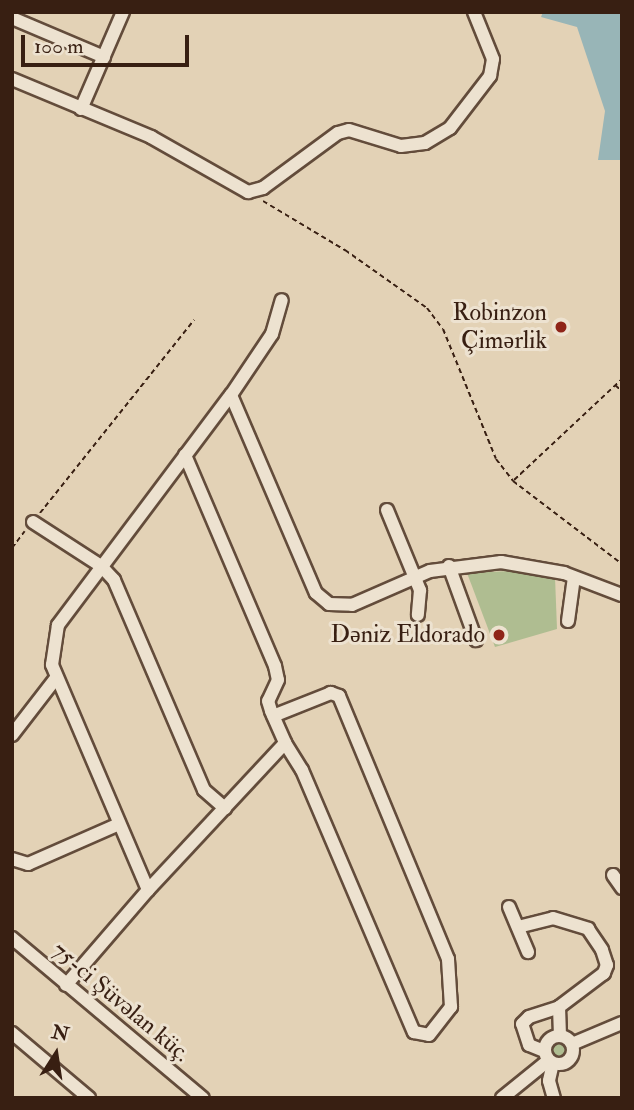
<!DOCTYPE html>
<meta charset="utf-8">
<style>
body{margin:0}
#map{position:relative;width:634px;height:1110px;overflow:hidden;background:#e3d2b6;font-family:"IM FELL Double Pica",serif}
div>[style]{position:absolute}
.green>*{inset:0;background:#afbd91}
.round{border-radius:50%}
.water>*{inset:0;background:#98b5b7}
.path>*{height:2px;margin-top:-1px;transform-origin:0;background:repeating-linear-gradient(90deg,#381f12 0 5px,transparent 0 8.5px)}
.roads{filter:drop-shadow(2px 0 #634c3b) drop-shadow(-2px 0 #634c3b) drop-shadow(0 2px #634c3b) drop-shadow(0 -2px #634c3b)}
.minor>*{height:12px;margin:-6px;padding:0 6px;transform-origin:6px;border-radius:6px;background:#ede2d0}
.minor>.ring{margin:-6px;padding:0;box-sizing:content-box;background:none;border:12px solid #ede2d0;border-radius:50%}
.dots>*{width:19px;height:19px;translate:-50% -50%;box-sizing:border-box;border:4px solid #ede2d0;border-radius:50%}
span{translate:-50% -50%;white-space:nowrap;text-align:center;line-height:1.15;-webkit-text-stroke:6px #ede2d0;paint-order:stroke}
.poi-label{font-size:24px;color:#381f12}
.right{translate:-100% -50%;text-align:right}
.street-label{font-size:24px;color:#381f12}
.frame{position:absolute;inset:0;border:14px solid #381f12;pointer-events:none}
.north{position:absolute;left:21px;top:1019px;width:70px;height:70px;-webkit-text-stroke:5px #ede2d0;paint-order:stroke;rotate:12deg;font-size:19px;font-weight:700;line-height:28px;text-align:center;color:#381f12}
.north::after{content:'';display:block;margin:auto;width:24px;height:32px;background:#381f12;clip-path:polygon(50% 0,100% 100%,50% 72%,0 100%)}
.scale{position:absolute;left:21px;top:35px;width:168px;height:32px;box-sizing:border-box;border:4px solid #381f12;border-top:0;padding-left:9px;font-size:21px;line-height:24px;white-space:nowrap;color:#381f12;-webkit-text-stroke:5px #ede2d0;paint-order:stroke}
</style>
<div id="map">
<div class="green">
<i style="clip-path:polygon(532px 570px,555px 577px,557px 629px,495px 647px,467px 573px)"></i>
<i class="round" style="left:549px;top:1039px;width:20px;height:20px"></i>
</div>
<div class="water">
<i style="clip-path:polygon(543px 12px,622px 12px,622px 160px,598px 160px,605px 111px,577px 27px,541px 17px)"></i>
</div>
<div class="path">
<i style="left:263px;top:201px;width:96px;rotate:30.9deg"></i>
<i style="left:345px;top:250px;width:100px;rotate:35.3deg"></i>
<i style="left:427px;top:308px;width:26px;rotate:53deg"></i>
<i style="left:443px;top:329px;width:140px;rotate:67.8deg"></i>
<i style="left:496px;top:459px;width:28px;rotate:52deg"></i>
<i style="left:513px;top:481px;width:137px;rotate:37.3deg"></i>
<i style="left:615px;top:385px;width:9px;rotate:41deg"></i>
<i style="left:514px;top:480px;width:148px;rotate:-43.1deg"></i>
<i style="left:40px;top:513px;width:247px;rotate:-51.4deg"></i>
<i style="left:12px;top:548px;width:21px;rotate:-53deg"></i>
</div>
<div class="roads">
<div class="minor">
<i style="left:12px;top:18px;width:100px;rotate:23deg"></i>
<i style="left:12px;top:79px;width:151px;rotate:22.6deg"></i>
<i style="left:151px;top:137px;width:112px;rotate:29.6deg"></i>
<i style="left:248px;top:192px;width:16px;rotate:-15deg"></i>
<i style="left:263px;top:188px;width:93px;rotate:-36.3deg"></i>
<i style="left:338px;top:133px;width:11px;rotate:-15deg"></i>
<i style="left:349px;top:130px;width:54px;rotate:17.1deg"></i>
<i style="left:401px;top:146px;width:24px;rotate:-7deg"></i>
<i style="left:425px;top:143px;width:29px;rotate:-31deg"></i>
<i style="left:450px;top:128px;width:66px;rotate:-52.4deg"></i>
<i style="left:490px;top:76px;width:17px;rotate:-80deg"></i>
<i style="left:493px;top:59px;width:51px;rotate:-112deg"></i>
<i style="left:81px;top:109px;width:106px;rotate:-66.6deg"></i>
<i style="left:231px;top:395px;width:215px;rotate:66.8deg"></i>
<i style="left:316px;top:593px;width:17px;rotate:40deg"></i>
<i style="left:329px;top:604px;width:23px;rotate:2deg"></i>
<i style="left:352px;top:605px;width:85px;rotate:-23.6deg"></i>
<i style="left:430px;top:571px;width:72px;rotate:-7.2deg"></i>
<i style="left:501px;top:562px;width:64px;rotate:9.9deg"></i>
<i style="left:564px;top:573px;width:62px;rotate:20.8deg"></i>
<i style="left:185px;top:455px;width:229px;rotate:66.9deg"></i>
<i style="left:275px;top:666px;width:14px;rotate:78deg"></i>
<i style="left:278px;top:680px;width:23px;rotate:115deg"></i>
<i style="left:268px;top:701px;width:10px;rotate:73deg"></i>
<i style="left:271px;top:711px;width:35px;rotate:66deg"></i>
<i style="left:285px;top:743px;width:32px;rotate:58deg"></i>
<i style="left:302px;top:770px;width:285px;rotate:66.9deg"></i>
<i style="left:414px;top:1032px;width:15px;rotate:11deg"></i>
<i style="left:429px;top:1035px;width:36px;rotate:-52deg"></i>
<i style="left:451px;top:1007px;width:48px;rotate:-93.6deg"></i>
<i style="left:448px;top:959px;width:285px;rotate:-112.5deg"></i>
<i style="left:339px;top:696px;width:9px;rotate:-159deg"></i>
<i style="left:331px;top:693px;width:62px;rotate:158.4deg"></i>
<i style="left:387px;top:510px;width:87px;rotate:67.6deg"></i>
<i style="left:420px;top:590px;width:25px;rotate:95deg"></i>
<i style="left:33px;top:522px;width:81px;rotate:32.9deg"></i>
<i style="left:101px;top:566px;width:19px;rotate:47deg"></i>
<i style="left:114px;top:580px;width:228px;rotate:66.8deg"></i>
<i style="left:204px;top:790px;width:28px;rotate:41deg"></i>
<i style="left:449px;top:566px;width:79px;rotate:70deg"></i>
<i style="left:568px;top:621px;width:44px;rotate:-82.2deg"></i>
<i style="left:12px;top:735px;width:72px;rotate:-52.3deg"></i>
<i style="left:12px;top:859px;width:17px;rotate:17deg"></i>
<i style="left:28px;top:864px;width:97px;rotate:-23.7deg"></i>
<i style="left:613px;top:875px;width:16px;rotate:55deg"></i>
<i style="left:148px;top:890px;width:245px;rotate:-113.1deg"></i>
<i style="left:52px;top:665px;width:40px;rotate:-81.5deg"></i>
<i style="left:58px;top:625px;width:288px;rotate:-53.1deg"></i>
<i style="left:231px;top:395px;width:73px;rotate:-56.1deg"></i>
<i style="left:272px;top:334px;width:35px;rotate:-74deg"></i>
<i style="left:509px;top:907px;width:49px;rotate:67.1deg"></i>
<i style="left:518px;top:927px;width:36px;rotate:-14deg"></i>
<i style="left:553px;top:918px;width:37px;rotate:17deg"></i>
<i style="left:588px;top:929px;width:25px;rotate:56deg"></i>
<i style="left:602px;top:950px;width:16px;rotate:72deg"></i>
<i style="left:607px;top:965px;width:9px;rotate:111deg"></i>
<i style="left:604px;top:973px;width:56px;rotate:142.9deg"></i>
<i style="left:559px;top:1007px;width:28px;rotate:88deg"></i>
<i style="left:12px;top:938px;width:249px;rotate:40deg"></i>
<i style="left:66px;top:985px;width:125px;rotate:-49.2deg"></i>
<i style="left:148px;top:890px;width:201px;rotate:-47deg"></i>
<i style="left:12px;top:1033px;width:101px;rotate:40.2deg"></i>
<i class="ring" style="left:545px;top:1036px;width:16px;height:16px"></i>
<i style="left:572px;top:1044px;width:54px;rotate:-22.8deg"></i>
<i style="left:544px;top:1051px;width:16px;rotate:-158deg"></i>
<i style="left:529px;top:1045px;width:22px;rotate:-108deg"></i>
<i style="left:522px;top:1024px;width:10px;rotate:-45deg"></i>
<i style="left:529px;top:1017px;width:32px;rotate:-18deg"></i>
<i style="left:553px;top:1063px;width:18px;rotate:103deg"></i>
<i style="left:549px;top:1081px;width:18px;rotate:74deg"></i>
<i style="left:502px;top:1098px;width:60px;rotate:-39deg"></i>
</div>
</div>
<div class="dots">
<i style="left:561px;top:327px;background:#8f2418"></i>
<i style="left:499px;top:635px;background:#8f2418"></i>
</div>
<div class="poi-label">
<span class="right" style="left:547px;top:327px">Robinzon<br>Çimərlik</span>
<span class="right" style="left:485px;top:635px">Dəniz Eldorado</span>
</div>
<div class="street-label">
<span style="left:121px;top:1002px;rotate:40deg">75-ci Şüvəlan küç.</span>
</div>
<div class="frame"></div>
<div class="north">N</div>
<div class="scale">100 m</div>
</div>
